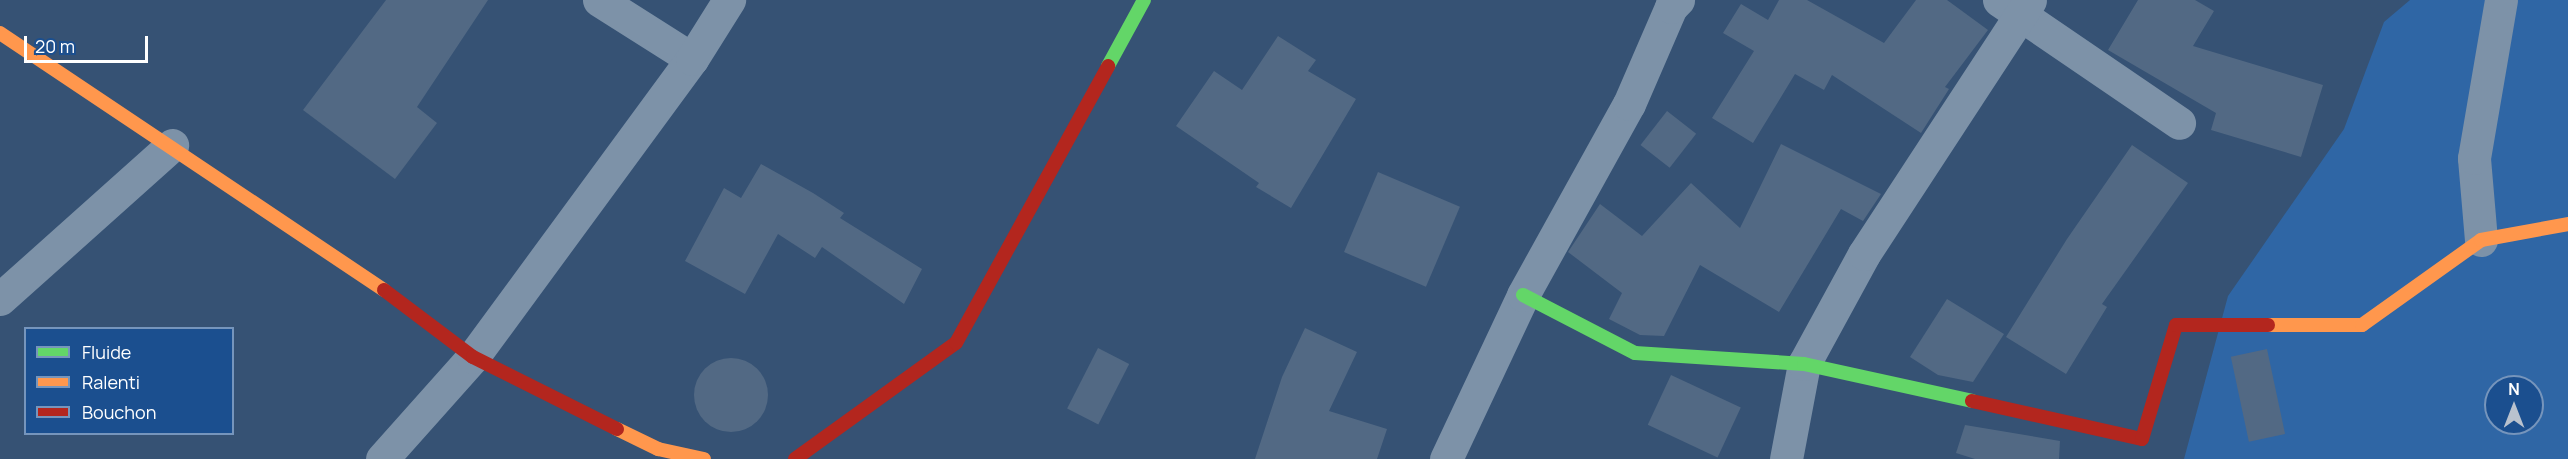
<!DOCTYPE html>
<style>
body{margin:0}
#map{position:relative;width:2568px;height:459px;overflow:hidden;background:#365274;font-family:Manrope,sans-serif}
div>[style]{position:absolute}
.green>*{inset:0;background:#2f66a5}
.building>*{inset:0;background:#526984;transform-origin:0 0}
.round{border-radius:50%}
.street>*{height:33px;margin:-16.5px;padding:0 16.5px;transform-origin:16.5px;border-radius:16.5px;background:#7d92a8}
.fast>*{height:14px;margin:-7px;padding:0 7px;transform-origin:7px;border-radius:7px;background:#63d668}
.slow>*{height:14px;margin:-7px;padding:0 7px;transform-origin:7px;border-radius:7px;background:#ff974d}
.jam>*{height:14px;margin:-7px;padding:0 7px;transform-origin:7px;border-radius:7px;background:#b3261e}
span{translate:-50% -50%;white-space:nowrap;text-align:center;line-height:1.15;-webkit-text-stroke:6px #1b4f8f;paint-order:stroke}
.legend{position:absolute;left:24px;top:327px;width:210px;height:108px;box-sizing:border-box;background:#1b4f8f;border:2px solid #7695bc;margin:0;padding:8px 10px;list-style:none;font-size:18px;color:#fff}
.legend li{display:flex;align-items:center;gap:12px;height:30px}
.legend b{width:30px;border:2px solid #7695bc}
.north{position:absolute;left:2484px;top:375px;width:60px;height:60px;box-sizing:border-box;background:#1b4f8f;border:2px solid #7695bc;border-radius:50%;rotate:0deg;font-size:16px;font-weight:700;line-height:24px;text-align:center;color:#fff}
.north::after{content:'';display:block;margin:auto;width:21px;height:27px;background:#b9c2ce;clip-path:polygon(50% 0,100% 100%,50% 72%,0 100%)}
.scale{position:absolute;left:24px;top:36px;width:124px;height:27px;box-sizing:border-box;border:3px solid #fff;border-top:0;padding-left:8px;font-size:18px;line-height:21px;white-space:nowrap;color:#fff;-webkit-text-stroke:4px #1b4f8f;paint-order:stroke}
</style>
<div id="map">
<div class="green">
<i style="clip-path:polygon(evenodd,2410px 0,2568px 0,2568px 459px,2184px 459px,2228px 296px,2344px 129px,2384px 22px,2410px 0,2496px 387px,2532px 387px,2532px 423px,2496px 423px,2496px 387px)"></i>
</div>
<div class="building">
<i style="clip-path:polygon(386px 0,488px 0,417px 107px,437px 123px,395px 179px,303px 110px)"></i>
<i style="clip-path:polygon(1779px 0,1807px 0,1884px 43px,1916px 0,1947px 0,1988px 30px,1945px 87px,1949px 89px,1921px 133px,1832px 75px,1824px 90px,1795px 74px,1753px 143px,1712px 118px,1754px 51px,1723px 33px,1741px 4px,1768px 20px)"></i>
<i style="clip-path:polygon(2138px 0,2195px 0,2214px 11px,2193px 46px,2323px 85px,2301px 157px,2211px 130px,2216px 113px,2108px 50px)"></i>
<i style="clip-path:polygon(1278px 36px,1316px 60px,1308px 71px,1356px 99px,1291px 208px,1256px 187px,1259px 183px,1176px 126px,1214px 71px,1242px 90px)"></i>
<i style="left:1667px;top:111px;width:37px;height:43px;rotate:38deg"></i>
<i style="clip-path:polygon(1781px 144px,1881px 194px,1863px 221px,1841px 209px,1779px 312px,1700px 265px,1664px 336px,1640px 335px,1609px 319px,1622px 293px,1568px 252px,1600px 204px,1642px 236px,1691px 183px,1740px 228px)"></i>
<i style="clip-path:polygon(2132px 145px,2188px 183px,2102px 304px,2107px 307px,2066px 374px,2006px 337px,2067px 239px)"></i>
<i style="clip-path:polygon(761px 164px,813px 193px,844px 213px,840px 218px,922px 269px,904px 304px,822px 247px,815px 258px,778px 234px,745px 294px,685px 261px,724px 188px,741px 198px)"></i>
<i style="left:1378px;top:172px;width:89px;height:87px;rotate:23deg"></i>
<i style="clip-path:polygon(1947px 299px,2004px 334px,1973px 382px,1938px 375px,1910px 357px)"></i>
<i style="clip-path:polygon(1305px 328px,1357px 352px,1329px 411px,1387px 429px,1377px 459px,1255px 459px,1282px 377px)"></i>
<i style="left:1098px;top:348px;width:35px;height:68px;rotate:27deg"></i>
<i style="left:2267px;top:349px;width:87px;height:37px;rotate:78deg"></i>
<i class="round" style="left:694px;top:358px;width:74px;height:74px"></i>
<i style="left:1671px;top:375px;width:77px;height:55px;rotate:25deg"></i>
<i style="clip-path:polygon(1965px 425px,2060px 441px,2059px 459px,1975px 459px,1956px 453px)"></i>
</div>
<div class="street">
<i style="left:599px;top:0;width:110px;rotate:32.4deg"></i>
<i style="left:1999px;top:0;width:218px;rotate:34.3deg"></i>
<i style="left:2481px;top:240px;width:82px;rotate:-94.9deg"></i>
<i style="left:2474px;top:158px;width:160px;rotate:-80.3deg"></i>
<i style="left:0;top:299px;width:231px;rotate:-41.8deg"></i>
<i style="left:382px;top:459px;width:137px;rotate:-48.3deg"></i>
<i style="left:473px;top:357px;width:370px;rotate:-53.7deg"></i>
<i style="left:692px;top:59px;width:70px;rotate:-57.9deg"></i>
<i style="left:1446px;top:459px;width:181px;rotate:-64.8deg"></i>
<i style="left:1523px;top:295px;width:218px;rotate:-61deg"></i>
<i style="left:1629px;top:104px;width:106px;rotate:-66.6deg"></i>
<i style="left:1671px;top:7px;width:10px;rotate:-45deg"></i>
<i style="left:1786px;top:459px;width:97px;rotate:-79.3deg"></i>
<i style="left:1804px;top:364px;width:125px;rotate:-61.4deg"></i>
<i style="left:1864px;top:254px;width:303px;rotate:-56.8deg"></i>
</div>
<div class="fast">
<i style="left:1108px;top:66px;width:75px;rotate:-61.4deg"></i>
<i style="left:1523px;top:295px;width:126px;rotate:27.4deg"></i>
<i style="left:1635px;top:353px;width:169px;rotate:3.7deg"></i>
<i style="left:1804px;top:364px;width:172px;rotate:12.4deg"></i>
</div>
<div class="slow">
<i style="left:0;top:33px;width:462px;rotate:33.8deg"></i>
<i style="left:2268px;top:325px;width:94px"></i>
<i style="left:2362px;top:325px;width:146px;rotate:-35.5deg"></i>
<i style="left:2481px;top:240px;width:88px;rotate:-10.4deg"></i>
<i style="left:617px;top:429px;width:46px;rotate:26deg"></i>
<i style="left:658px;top:449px;width:47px;rotate:12.3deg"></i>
</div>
<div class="jam">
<i style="left:384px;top:290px;width:111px;rotate:37deg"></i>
<i style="left:473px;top:357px;width:161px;rotate:26.6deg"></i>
<i style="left:1972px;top:401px;width:174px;rotate:12.6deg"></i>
<i style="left:2142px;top:439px;width:119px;rotate:-73.4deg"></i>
<i style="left:2176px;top:325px;width:92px"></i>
<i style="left:795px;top:459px;width:198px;rotate:-35.8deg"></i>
<i style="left:956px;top:343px;width:316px;rotate:-61.2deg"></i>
</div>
<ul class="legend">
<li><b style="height:8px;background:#63d668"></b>Fluide</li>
<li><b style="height:8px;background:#ff974d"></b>Ralenti</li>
<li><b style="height:8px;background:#b3261e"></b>Bouchon</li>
</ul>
<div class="north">N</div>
<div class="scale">20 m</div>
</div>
